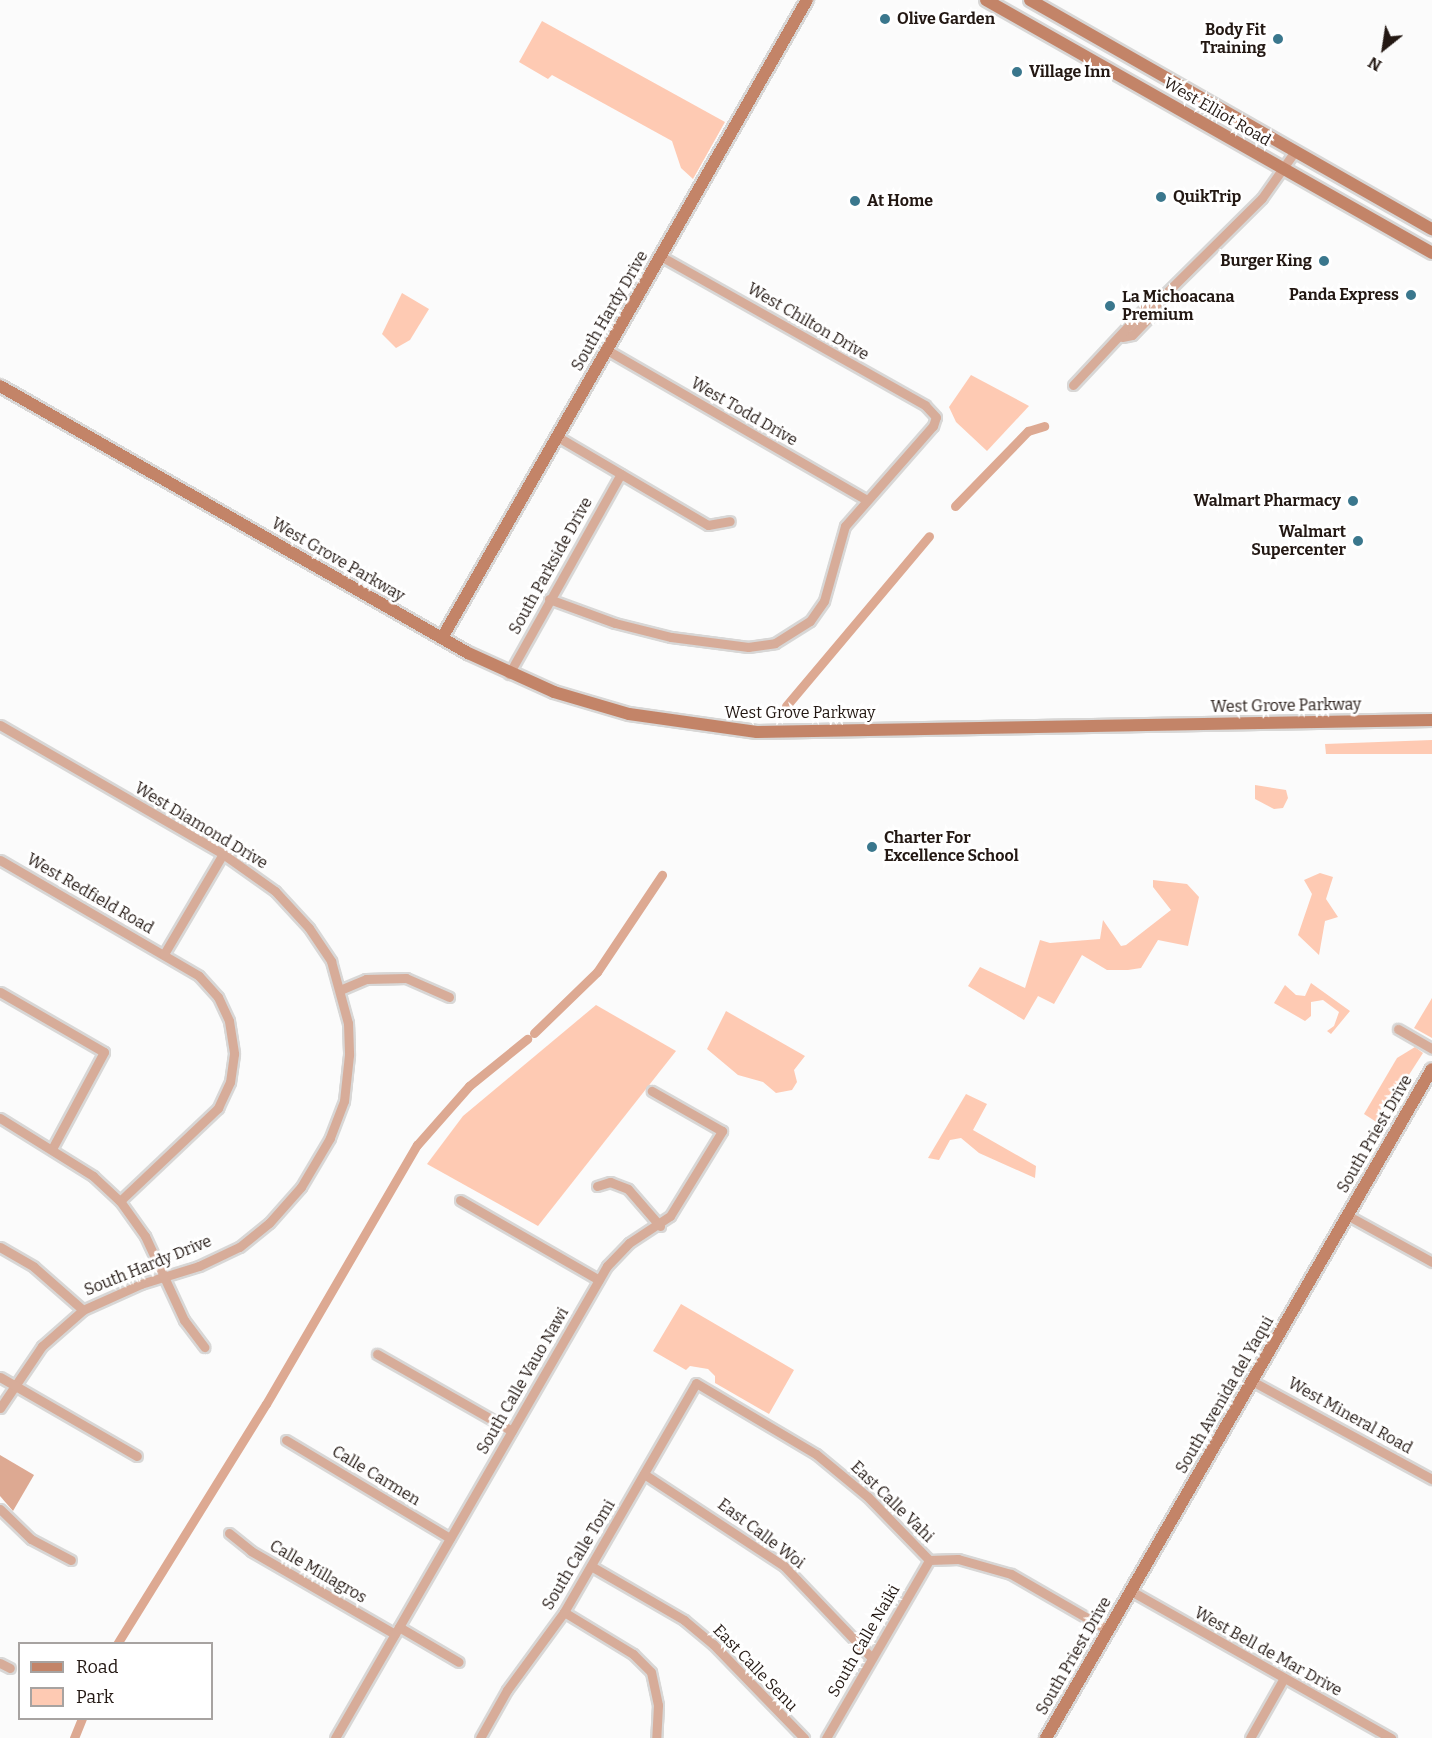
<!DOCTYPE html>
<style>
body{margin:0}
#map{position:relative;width:1432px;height:1738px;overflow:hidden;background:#fbfbfb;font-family:Bitter,serif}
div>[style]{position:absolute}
.green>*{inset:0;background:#fecab3}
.water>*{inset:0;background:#dda992}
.canal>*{height:9px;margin:-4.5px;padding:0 4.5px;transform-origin:4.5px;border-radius:4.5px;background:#dda992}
.roads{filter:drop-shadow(2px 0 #d8d7d6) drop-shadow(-2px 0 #d8d7d6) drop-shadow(0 2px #d8d7d6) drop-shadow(0 -2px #d8d7d6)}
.street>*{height:9px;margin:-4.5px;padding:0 4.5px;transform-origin:4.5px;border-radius:4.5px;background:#d7ac99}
.secondary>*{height:12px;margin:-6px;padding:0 6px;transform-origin:6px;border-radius:6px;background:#c38468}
.dots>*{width:16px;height:16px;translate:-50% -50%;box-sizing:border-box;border:3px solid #fff;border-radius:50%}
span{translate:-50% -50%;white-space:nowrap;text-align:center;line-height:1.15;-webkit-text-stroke:5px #fff;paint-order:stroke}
.poi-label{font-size:16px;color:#231813;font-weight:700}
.left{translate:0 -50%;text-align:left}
.right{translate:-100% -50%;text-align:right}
.street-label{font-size:16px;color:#231813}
.legend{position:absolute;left:18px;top:1642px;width:195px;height:78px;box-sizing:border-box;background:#fff;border:2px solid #a7a3a1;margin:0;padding:8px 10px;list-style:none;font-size:18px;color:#231813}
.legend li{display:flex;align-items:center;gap:12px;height:30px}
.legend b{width:30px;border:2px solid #a7a3a1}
.north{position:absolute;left:1354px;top:18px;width:60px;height:60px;-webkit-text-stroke:4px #fff;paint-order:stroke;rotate:210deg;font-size:16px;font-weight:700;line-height:24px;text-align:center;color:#231813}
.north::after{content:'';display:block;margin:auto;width:21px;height:27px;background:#231813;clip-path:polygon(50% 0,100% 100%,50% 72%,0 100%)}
</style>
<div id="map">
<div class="green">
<i style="clip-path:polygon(542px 21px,725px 122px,693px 179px,681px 168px,672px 141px,552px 75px,548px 79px,519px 62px)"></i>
<i style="clip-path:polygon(402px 293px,429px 309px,410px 340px,396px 348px,382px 334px)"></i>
<i style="clip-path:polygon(971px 375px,1029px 406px,987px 451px,956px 422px,949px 407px)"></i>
<i style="clip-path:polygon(1432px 740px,1432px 754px,1326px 754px,1325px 744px)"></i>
<i style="clip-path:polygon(1255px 785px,1286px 790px,1288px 798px,1283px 808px,1274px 809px,1255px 799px)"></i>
<i style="clip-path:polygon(1320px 873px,1333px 877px,1326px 899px,1338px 917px,1325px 921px,1319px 955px,1298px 935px,1312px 894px,1304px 880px)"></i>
<i style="clip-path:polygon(1153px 880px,1187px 884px,1199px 897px,1188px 946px,1158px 940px,1141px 968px,1128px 970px,1107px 970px,1082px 955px,1054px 1004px,1038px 996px,1024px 1020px,968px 986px,980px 967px,1025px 988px,1040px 940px,1050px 943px,1100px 939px,1103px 920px,1121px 946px,1126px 945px,1171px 910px,1153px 887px)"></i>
<i style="clip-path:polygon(1311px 983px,1350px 1011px,1331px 1034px,1327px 1031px,1334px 1026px,1339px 1012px,1323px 1000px,1311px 1002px,1311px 1016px,1305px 1021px,1274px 1003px,1285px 985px,1296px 995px,1305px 996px)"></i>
<i style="clip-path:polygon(1432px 998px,1432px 1038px,1414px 1028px)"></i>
<i style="clip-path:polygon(596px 1005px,676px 1051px,538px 1226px,427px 1164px,463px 1116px)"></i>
<i style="clip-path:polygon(726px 1011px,805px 1056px,794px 1070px,797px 1082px,792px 1090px,776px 1093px,763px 1082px,738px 1075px,707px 1049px)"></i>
<i style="clip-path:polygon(1415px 1047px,1423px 1053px,1378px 1123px,1364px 1114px,1397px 1058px)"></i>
<i style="clip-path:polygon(966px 1094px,987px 1104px,973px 1130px,1036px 1166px,1035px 1178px,979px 1153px,961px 1138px,950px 1140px,939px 1160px,928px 1158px)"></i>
<i style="clip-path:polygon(681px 1304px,794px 1370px,769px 1414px,715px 1383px,715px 1376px,708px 1369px,690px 1366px,686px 1370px,653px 1351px)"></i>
</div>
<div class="water">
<i style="clip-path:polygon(0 1455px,34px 1475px,13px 1511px,0 1496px)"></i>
</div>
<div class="canal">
<i style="left:955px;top:506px;width:105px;rotate:-45.8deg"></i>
<i style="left:1028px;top:431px;width:17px;rotate:-17deg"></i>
<i style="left:786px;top:706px;width:222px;rotate:-49.9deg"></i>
<i style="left:534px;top:1033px;width:88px;rotate:-44.1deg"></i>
<i style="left:597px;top:972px;width:117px;rotate:-56.2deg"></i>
<i style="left:117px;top:1644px;width:282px;rotate:-58.2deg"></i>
<i style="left:266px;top:1404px;width:300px;rotate:-59.8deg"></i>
<i style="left:417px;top:1145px;width:79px;rotate:-48.6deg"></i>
<i style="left:469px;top:1086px;width:75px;rotate:-39deg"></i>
<i style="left:74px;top:1738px;width:22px;rotate:-68deg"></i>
</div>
<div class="roads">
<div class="street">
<i style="left:1122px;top:337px;width:10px;rotate:-11deg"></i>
<i style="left:1132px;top:335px;width:28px;rotate:-46deg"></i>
<i style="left:1151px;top:315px;width:16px;rotate:-63deg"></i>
<i style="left:607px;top:350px;width:298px;rotate:30deg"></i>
<i style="left:1073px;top:385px;width:105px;rotate:-46.9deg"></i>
<i style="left:1145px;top:308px;width:15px;rotate:-28deg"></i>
<i style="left:1158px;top:301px;width:146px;rotate:-44.7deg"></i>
<i style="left:1262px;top:198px;width:57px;rotate:-54.9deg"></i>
<i style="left:558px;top:437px;width:174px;rotate:30.4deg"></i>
<i style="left:708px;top:525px;width:22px;rotate:-10deg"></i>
<i style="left:549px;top:599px;width:70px;rotate:20deg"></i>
<i style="left:615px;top:623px;width:58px;rotate:14deg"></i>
<i style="left:671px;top:637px;width:78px;rotate:7.4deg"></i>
<i style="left:748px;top:647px;width:27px;rotate:-8deg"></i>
<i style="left:775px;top:643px;width:41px;rotate:-32.2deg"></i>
<i style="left:810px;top:621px;width:24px;rotate:-55deg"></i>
<i style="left:824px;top:601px;width:78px;rotate:-74.4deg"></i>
<i style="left:845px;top:526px;width:133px;rotate:-48.7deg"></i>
<i style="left:933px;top:426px;width:9px;rotate:-72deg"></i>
<i style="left:936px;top:417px;width:16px;rotate:-133deg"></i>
<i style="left:925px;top:405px;width:303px;rotate:-150.6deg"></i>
<i style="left:509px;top:674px;width:229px;rotate:-60.8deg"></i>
<i style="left:0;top:725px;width:258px;rotate:30deg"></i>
<i style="left:223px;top:854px;width:64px;rotate:35.4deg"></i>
<i style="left:275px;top:891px;width:50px;rotate:47.4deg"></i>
<i style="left:309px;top:928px;width:40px;rotate:56deg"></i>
<i style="left:331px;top:961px;width:64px;rotate:74.7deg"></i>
<i style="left:348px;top:1023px;width:32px;rotate:88deg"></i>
<i style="left:349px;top:1055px;width:46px;rotate:96.2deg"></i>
<i style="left:344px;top:1101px;width:40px;rotate:111deg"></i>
<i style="left:330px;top:1138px;width:57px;rotate:120.6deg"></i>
<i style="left:301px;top:1187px;width:48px;rotate:131.6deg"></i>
<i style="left:269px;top:1223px;width:38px;rotate:141deg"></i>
<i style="left:239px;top:1247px;width:44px;rotate:154.6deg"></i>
<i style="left:199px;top:1266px;width:61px;rotate:162.8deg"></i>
<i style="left:141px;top:1284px;width:64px;rotate:155.9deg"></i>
<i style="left:83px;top:1310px;width:55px;rotate:138.7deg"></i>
<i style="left:42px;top:1346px;width:75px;rotate:124.1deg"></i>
<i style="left:0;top:860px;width:230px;rotate:30.2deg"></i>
<i style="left:199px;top:976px;width:28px;rotate:48deg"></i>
<i style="left:218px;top:997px;width:26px;rotate:65deg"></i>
<i style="left:229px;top:1021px;width:33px;rotate:81deg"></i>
<i style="left:234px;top:1054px;width:28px;rotate:98deg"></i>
<i style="left:230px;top:1082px;width:29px;rotate:115deg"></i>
<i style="left:218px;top:1108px;width:135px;rotate:136.5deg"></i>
<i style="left:164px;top:954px;width:116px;rotate:-59.5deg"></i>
<i style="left:340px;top:990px;width:28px;rotate:-23deg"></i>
<i style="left:366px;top:979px;width:40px;rotate:-1.4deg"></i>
<i style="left:406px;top:978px;width:47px;rotate:23.8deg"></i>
<i style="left:0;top:992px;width:120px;rotate:30deg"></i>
<i style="left:104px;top:1052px;width:110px;rotate:118.2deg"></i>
<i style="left:1398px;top:1029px;width:39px;rotate:30deg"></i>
<i style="left:0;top:1118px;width:110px;rotate:31.9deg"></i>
<i style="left:93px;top:1176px;width:37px;rotate:43deg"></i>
<i style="left:120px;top:1201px;width:43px;rotate:54.5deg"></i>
<i style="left:145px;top:1236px;width:93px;rotate:65.1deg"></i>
<i style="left:184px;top:1320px;width:34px;rotate:53deg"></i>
<i style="left:597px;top:1186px;width:14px;rotate:-17deg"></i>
<i style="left:610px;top:1182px;width:19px;rotate:21deg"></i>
<i style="left:628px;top:1189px;width:49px;rotate:49.1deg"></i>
<i style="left:460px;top:1200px;width:160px;rotate:29.9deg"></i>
<i style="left:1347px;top:1215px;width:97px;rotate:28.9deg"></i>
<i style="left:0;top:1247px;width:39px;rotate:30deg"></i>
<i style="left:34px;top:1267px;width:65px;rotate:41.3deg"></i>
<i style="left:377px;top:1354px;width:155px;rotate:29.7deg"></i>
<i style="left:0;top:1377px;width:158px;rotate:30deg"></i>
<i style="left:1252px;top:1381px;width:205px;rotate:28.6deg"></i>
<i style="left:286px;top:1440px;width:191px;rotate:30.9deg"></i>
<i style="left:644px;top:1474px;width:168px;rotate:33.3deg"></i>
<i style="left:784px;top:1566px;width:127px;rotate:46.3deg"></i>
<i style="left:0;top:1509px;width:43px;rotate:44.1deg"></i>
<i style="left:31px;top:1539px;width:45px;rotate:27.7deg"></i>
<i style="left:229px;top:1533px;width:28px;rotate:39deg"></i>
<i style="left:251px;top:1551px;width:166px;rotate:30deg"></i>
<i style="left:591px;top:1566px;width:108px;rotate:30.1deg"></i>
<i style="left:684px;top:1620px;width:38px;rotate:40deg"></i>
<i style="left:713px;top:1644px;width:131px;rotate:45.9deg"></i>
<i style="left:1131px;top:1591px;width:299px;rotate:29.5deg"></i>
<i style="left:564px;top:1612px;width:81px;rotate:31.3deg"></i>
<i style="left:633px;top:1654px;width:25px;rotate:45deg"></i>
<i style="left:651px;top:1672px;width:34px;rotate:78deg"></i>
<i style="left:658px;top:1705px;width:33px;rotate:93deg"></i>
<i style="left:399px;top:1627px;width:69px;rotate:30.3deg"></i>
<i style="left:0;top:1663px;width:11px;rotate:27deg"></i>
<i style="left:335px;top:1738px;width:545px;rotate:-60.05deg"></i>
<i style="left:607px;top:1266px;width:32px;rotate:-46deg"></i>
<i style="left:629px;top:1243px;width:49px;rotate:-33.4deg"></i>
<i style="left:670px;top:1216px;width:100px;rotate:-58.5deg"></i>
<i style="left:722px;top:1131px;width:81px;rotate:-150.3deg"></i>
<i style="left:480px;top:1738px;width:55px;rotate:-60.6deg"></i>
<i style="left:507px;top:1690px;width:97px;rotate:-53.8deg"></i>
<i style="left:564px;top:1612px;width:264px;rotate:-60deg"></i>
<i style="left:696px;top:1383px;width:139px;rotate:30.6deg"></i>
<i style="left:816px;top:1454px;width:67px;rotate:39.6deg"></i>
<i style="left:868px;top:1497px;width:88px;rotate:45.9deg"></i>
<i style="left:929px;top:1560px;width:29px;rotate:-2deg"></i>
<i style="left:958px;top:1559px;width:55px;rotate:15.8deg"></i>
<i style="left:1011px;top:1574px;width:112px;rotate:30deg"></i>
<i style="left:826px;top:1738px;width:206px;rotate:-59.9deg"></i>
<i style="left:1250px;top:1738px;width:69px;rotate:-60.5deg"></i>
</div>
<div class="secondary">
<i style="left:986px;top:0;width:513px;rotate:29.56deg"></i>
<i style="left:1030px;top:0;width:463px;rotate:29.7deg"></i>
<i style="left:0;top:386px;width:539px;rotate:29.71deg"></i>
<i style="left:468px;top:653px;width:94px;rotate:24.4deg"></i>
<i style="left:554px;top:692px;width:78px;rotate:16.3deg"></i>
<i style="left:629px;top:714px;width:129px;rotate:8deg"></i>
<i style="left:757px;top:732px;width:675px;rotate:-1.02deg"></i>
<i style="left:442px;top:638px;width:735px;rotate:-60.23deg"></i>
<i style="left:1046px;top:1738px;width:772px;rotate:-60.02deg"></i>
</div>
</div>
<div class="dots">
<i style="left:885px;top:19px;background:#3a778d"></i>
<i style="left:1278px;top:39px;background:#3a778d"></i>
<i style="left:1017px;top:72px;background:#3a778d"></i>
<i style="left:1161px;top:197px;background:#3a778d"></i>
<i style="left:855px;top:201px;background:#3a778d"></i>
<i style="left:1324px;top:261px;background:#3a778d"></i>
<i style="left:1411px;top:295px;background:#3a778d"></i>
<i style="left:1110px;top:306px;background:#3a778d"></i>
<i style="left:1353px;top:501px;background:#3a778d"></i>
<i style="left:1358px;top:541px;background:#3a778d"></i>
<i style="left:872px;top:847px;background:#3a778d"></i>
</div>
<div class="poi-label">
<span class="left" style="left:897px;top:19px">Olive Garden</span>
<span class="right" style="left:1266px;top:39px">Body Fit<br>Training</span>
<span class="left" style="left:1029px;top:72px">Village Inn</span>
<span class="left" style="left:1173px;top:197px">QuikTrip</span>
<span class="left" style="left:867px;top:201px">At Home</span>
<span class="right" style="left:1312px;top:261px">Burger King</span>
<span class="right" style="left:1399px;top:295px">Panda Express</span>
<span class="left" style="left:1122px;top:306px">La Michoacana<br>Premium</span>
<span class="right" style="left:1341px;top:501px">Walmart Pharmacy</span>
<span class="right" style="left:1346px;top:541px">Walmart<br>Supercenter</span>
<span class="left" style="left:884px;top:847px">Charter For<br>Excellence School</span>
</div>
<div class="street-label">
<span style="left:1217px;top:112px;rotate:30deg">West Elliot Road</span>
<span style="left:610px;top:311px;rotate:-60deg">South Hardy Drive</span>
<span style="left:808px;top:322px;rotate:30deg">West Chilton Drive</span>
<span style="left:744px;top:412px;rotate:30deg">West Todd Drive</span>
<span style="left:338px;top:560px;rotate:30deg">West Grove Parkway</span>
<span style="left:551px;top:566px;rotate:-61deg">South Parkside Drive</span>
<span style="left:1286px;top:706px;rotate:-1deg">West Grove Parkway</span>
<span style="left:800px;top:713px">West Grove Parkway</span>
<span style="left:201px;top:826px;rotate:31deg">West Diamond Drive</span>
<span style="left:90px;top:894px;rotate:30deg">West Redfield Road</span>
<span style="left:1375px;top:1134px;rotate:-60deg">South Priest Drive</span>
<span style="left:148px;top:1266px;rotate:-22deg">South Hardy Drive</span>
<span style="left:523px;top:1381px;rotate:-60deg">South Calle Vauo Nawi</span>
<span style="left:1225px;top:1395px;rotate:-60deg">South Avenida del Yaqui</span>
<span style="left:1350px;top:1416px;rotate:29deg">West Mineral Road</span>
<span style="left:376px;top:1476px;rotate:31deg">Calle Carmen</span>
<span style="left:892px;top:1502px;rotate:44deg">East Calle Vahi</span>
<span style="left:761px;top:1534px;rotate:37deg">East Calle Woi</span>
<span style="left:579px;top:1555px;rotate:-59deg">South Calle Tomi</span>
<span style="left:318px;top:1572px;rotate:30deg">Calle Millagros</span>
<span style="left:864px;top:1641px;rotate:-60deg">South Calle Naiki</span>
<span style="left:1268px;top:1652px;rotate:29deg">West Bell de Mar Drive</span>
<span style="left:1074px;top:1656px;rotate:-60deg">South Priest Drive</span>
<span style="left:755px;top:1668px;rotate:46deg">East Calle Senu</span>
</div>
<ul class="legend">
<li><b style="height:8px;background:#c38468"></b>Road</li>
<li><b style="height:16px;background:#fecab3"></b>Park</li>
</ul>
<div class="north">N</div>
</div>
